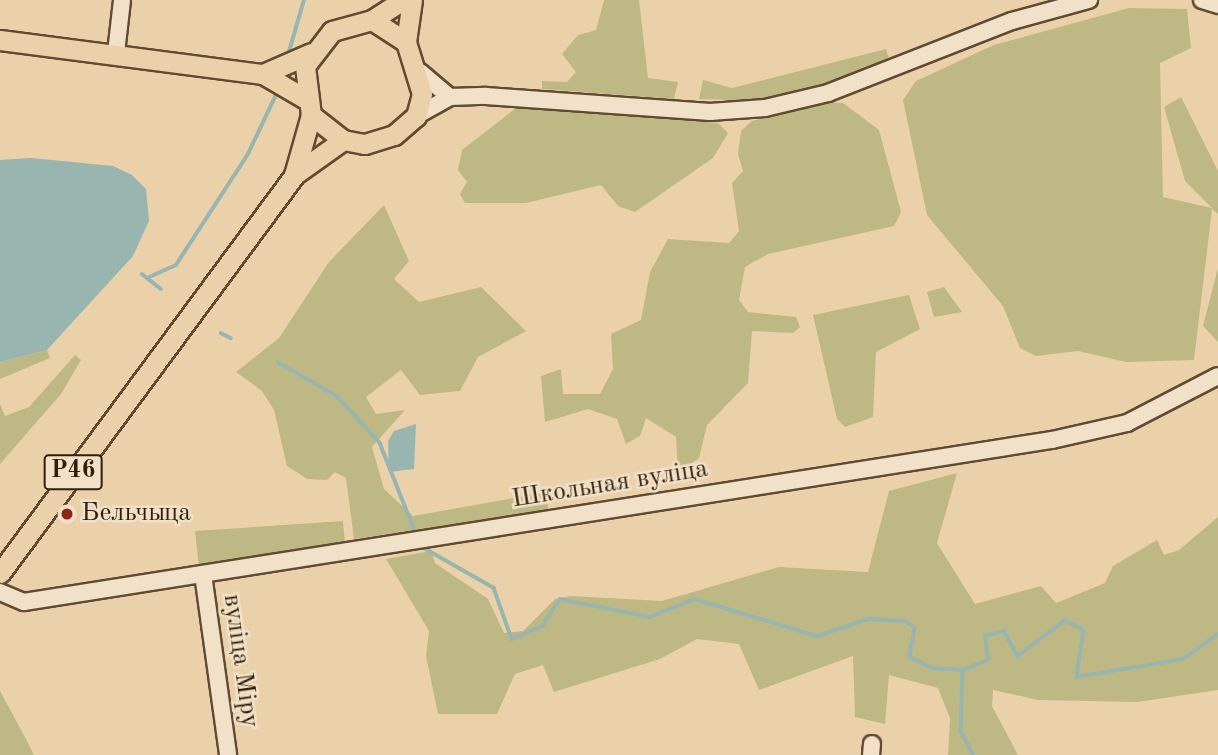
<!DOCTYPE html>
<meta charset="utf-8">
<style>
body{margin:0}
#map{position:relative;width:1218px;height:755px;overflow:hidden;background:#ead1aa;font-family:"Old Standard TT",serif}
div>[style]{position:absolute}
.green>*{inset:0;background:#beb984}
.water>*{inset:0;background:#99b5b0}
.stream>*{height:3.5px;margin:-1.75px;padding:0 1.75px;transform-origin:1.75px;border-radius:1.75px;background:#99b5b0}
.roads{filter:drop-shadow(2px 0 #604b32) drop-shadow(-2px 0 #604b32) drop-shadow(0 2px #604b32) drop-shadow(0 -2px #604b32)}
.minor>*{height:16px;margin:-8px;padding:0 8px;transform-origin:8px;border-radius:8px;background:#f1e1c8}
.major>*{height:19px;margin:-9.5px;padding:0 9.5px;transform-origin:9.5px;border-radius:9.5px;background:#ead1aa}
.dots>*{width:19px;height:19px;translate:-50% -50%;box-sizing:border-box;border:4px solid #f1e1c8;border-radius:50%}
span{translate:-50% -50%;white-space:nowrap;text-align:center;line-height:1.15;-webkit-text-stroke:5px #f1e1c8;paint-order:stroke}
.shield-label span{padding:2px 5px;background:#f1e1c8;border:2px solid;border-radius:5px;-webkit-text-stroke-width:0}
.shield-label{font-size:24px;color:#321e0a;font-weight:700}
.street-label{font-size:26px;color:#321e0a}
.poi-label{font-size:26px;color:#321e0a}
.left{translate:0 -50%;text-align:left}
</style>
<div id="map">
<div class="green">
<i style="clip-path:polygon(604px 0,639px 0,648px 78px,678px 82px,674px 99px,542px 89px,542px 81px,567px 82px,576px 72px,562px 54px,578px 35px,596px 30px)"></i>
<i style="clip-path:polygon(1129px 8px,1187px 9px,1191px 48px,1160px 63px,1163px 197px,1212px 208px,1185px 181px,1164px 107px,1181px 97px,1218px 171px,1218px 214px,1212px 209px,1194px 360px,1126px 362px,1078px 351px,1036px 356px,1020px 348px,1003px 306px,927px 215px,903px 100px,916px 81px,994px 45px)"></i>
<i style="clip-path:polygon(886px 49px,890px 63px,826px 86px,766px 101px,699px 99px,703px 80px,732px 88px)"></i>
<i style="clip-path:polygon(823px 102px,843px 103px,879px 130px,901px 212px,894px 226px,768px 254px,745px 267px,739px 300px,748px 312px,796px 317px,800px 327px,793px 333px,752px 331px,748px 383px,707px 425px,699px 458px,678px 474px,676px 437px,646px 418px,640px 436px,626px 444px,617px 419px,588px 409px,545px 422px,541px 376px,561px 369px,563px 394px,600px 394px,613px 369px,611px 334px,641px 320px,650px 272px,668px 239px,729px 243px,739px 231px,732px 183px,743px 171px,738px 154px,741px 131px,752px 121px)"></i>
<i style="clip-path:polygon(520px 105px,718px 123px,728px 133px,713px 158px,635px 212px,618px 206px,601px 185px,526px 203px,465px 203px,460px 194px,467px 182px,458px 170px,462px 150px)"></i>
<i style="clip-path:polygon(384px 205px,409px 261px,394px 279px,419px 302px,481px 287px,526px 331px,478px 357px,460px 391px,420px 395px,401px 370px,366px 397px,376px 414px,405px 410px,372px 447px,384px 489px,413px 516px,548px 492px,548px 510px,354px 539px,346px 478px,335px 472px,327px 480px,307px 479px,287px 466px,274px 410px,262px 391px,236px 372px,279px 338px,329px 262px)"></i>
<i style="clip-path:polygon(1218px 268px,1218px 342px,1203px 326px)"></i>
<i style="clip-path:polygon(944px 287px,962px 312px,934px 317px,927px 292px)"></i>
<i style="clip-path:polygon(909px 295px,920px 329px,876px 352px,873px 417px,845px 427px,837px 419px,813px 315px)"></i>
<i style="clip-path:polygon(47px 350px,50px 358px,0 379px,0 362px)"></i>
<i style="clip-path:polygon(75px 355px,81px 360px,61px 394px,0 464px,0 404px,5px 416px,29px 407px)"></i>
<i style="clip-path:polygon(957px 473px,937px 543px,975px 604px,1041px 586px,1056px 603px,1105px 583px,1113px 566px,1157px 540px,1164px 555px,1179px 550px,1218px 517px,1218px 690px,1137px 702px,1038px 700px,993px 690px,992px 706px,1018px 755px,948px 755px,950px 718px,938px 688px,889px 675px,885px 724px,855px 717px,853px 656px,759px 690px,739px 644px,697px 639px,660px 659px,554px 692px,543px 665px,515px 674px,497px 714px,438px 714px,426px 656px,429px 631px,386px 559px,431px 551px,435px 563px,488px 599px,504px 633px,523px 631px,555px 599px,571px 596px,662px 601px,779px 567px,868px 572px,889px 491px)"></i>
<i style="clip-path:polygon(343px 521px,345px 544px,199px 568px,195px 531px)"></i>
<i style="clip-path:polygon(0 691px,26px 739px,34px 755px,0 755px)"></i>
</div>
<div class="water">
<i style="clip-path:polygon(31px 158px,113px 166px,132px 175px,146px 189px,149px 221px,133px 256px,47px 350px,0 362px,0 160px)"></i>
<i style="clip-path:polygon(416px 424px,414px 469px,389px 472px,388px 441px,394px 431px)"></i>
</div>
<div class="stream">
<i style="left:288px;top:55px;width:57px;rotate:-73.8deg"></i>
<i style="left:142px;top:274px;width:24px;rotate:38deg"></i>
<i style="left:147px;top:278px;width:32px;rotate:-24deg"></i>
<i style="left:176px;top:265px;width:132px;rotate:-57deg"></i>
<i style="left:248px;top:154px;width:65px;rotate:-64.6deg"></i>
<i style="left:221px;top:333px;width:11px;rotate:27deg"></i>
<i style="left:278px;top:362px;width:68px;rotate:30deg"></i>
<i style="left:337px;top:396px;width:64px;rotate:47.5deg"></i>
<i style="left:380px;top:443px;width:95px;rotate:68.3deg"></i>
<i style="left:424px;top:548px;width:81px;rotate:29.7deg"></i>
<i style="left:494px;top:588px;width:54px;rotate:70.6deg"></i>
<i style="left:512px;top:639px;width:33px;rotate:-23deg"></i>
<i style="left:542px;top:626px;width:32px;rotate:-56deg"></i>
<i style="left:560px;top:599px;width:92px;rotate:11.3deg"></i>
<i style="left:650px;top:617px;width:48px;rotate:-21.8deg"></i>
<i style="left:695px;top:599px;width:127px;rotate:16.9deg"></i>
<i style="left:817px;top:636px;width:54px;rotate:-18.4deg"></i>
<i style="left:868px;top:619px;width:38px;rotate:3deg"></i>
<i style="left:906px;top:621px;width:11px;rotate:38deg"></i>
<i style="left:915px;top:628px;width:29px;rotate:100deg"></i>
<i style="left:910px;top:657px;width:25px;rotate:26deg"></i>
<i style="left:933px;top:668px;width:30px;rotate:4deg"></i>
<i style="left:963px;top:670px;width:27px;rotate:-22deg"></i>
<i style="left:988px;top:660px;width:24px;rotate:-97deg"></i>
<i style="left:985px;top:636px;width:20px;rotate:-15deg"></i>
<i style="left:1004px;top:631px;width:29px;rotate:61deg"></i>
<i style="left:1018px;top:656px;width:59px;rotate:-37.5deg"></i>
<i style="left:1065px;top:620px;width:21px;rotate:28deg"></i>
<i style="left:1084px;top:630px;width:48px;rotate:98.5deg"></i>
<i style="left:1077px;top:677px;width:108px;rotate:-9.6deg"></i>
<i style="left:1183px;top:659px;width:43px;rotate:-35.5deg"></i>
<i style="left:963px;top:670px;width:61px;rotate:91.9deg"></i>
<i style="left:961px;top:731px;width:27px;rotate:63deg"></i>
</div>
<div class="roads">
<div class="minor">
<i style="left:1202px;top:0;width:17px;rotate:17deg"></i>
<i style="left:116px;top:53px;width:53px;rotate:-83.5deg"></i>
<i style="left:420px;top:72px;width:39px;rotate:40deg"></i>
<i style="left:416px;top:116px;width:39px;rotate:-29deg"></i>
<i style="left:450px;top:97px;width:36px;rotate:-2deg"></i>
<i style="left:486px;top:96px;width:225px;rotate:4.1deg"></i>
<i style="left:710px;top:112px;width:55px;rotate:-4.2deg"></i>
<i style="left:765px;top:108px;width:65px;rotate:-13.4deg"></i>
<i style="left:828px;top:93px;width:198px;rotate:-21.4deg"></i>
<i style="left:1012px;top:21px;width:80px;rotate:-15.3deg"></i>
<i style="left:203px;top:574px;width:183px;rotate:82.1deg"></i>
<i style="left:0;top:592px;width:26px;rotate:23deg"></i>
<i style="left:24px;top:602px;width:1041px;rotate:-8.96deg"></i>
<i style="left:1052px;top:440px;width:77px;rotate:-12.8deg"></i>
<i style="left:1127px;top:423px;width:102px;rotate:-27.3deg"></i>
<i style="left:871px;top:755px;width:11px;rotate:-85deg"></i>
</div>
<div class="major">
<i style="left:372px;top:20px;width:40px;rotate:32.9deg"></i>
<i style="left:406px;top:42px;width:54px;rotate:72.9deg"></i>
<i style="left:422px;top:94px;width:23px;rotate:105deg"></i>
<i style="left:416px;top:116px;width:29px;rotate:139deg"></i>
<i style="left:394px;top:135px;width:31px;rotate:163deg"></i>
<i style="left:364px;top:144px;width:21px;rotate:-169deg"></i>
<i style="left:343px;top:140px;width:41px;rotate:-142deg"></i>
<i style="left:311px;top:115px;width:49px;rotate:-97deg"></i>
<i style="left:305px;top:66px;width:44px;rotate:-52.4deg"></i>
<i style="left:332px;top:31px;width:41px;rotate:-15.4deg"></i>
<i style="left:372px;top:20px;width:37px;rotate:-33deg"></i>
<i style="left:0;top:40px;width:265px;rotate:7.4deg"></i>
<i style="left:263px;top:74px;width:48px;rotate:30.3deg"></i>
<i style="left:406px;top:42px;width:42px;rotate:-81.9deg"></i>
<i style="left:263px;top:74px;width:52px;rotate:-23.6deg"></i>
<i style="left:294px;top:175px;width:62px;rotate:-74.2deg"></i>
<i style="left:0;top:573px;width:495px;rotate:-53.5deg"></i>
<i style="left:294px;top:175px;width:60px;rotate:-35.5deg"></i>
</div>
</div>
<div class="dots">
<i style="left:67px;top:514px;background:#8f2418"></i>
</div>
<div class="shield-label">
<span style="left:73px;top:472px">Р46</span>
</div>
<div class="street-label">
<span style="left:610px;top:485px;rotate:-9deg">Школьная вуліца</span>
<span style="left:240px;top:661px;rotate:82deg">вуліца Міру</span>
</div>
<div class="poi-label">
<span class="left" style="left:81px;top:514px">Бельчыца</span>
</div>
</div>
